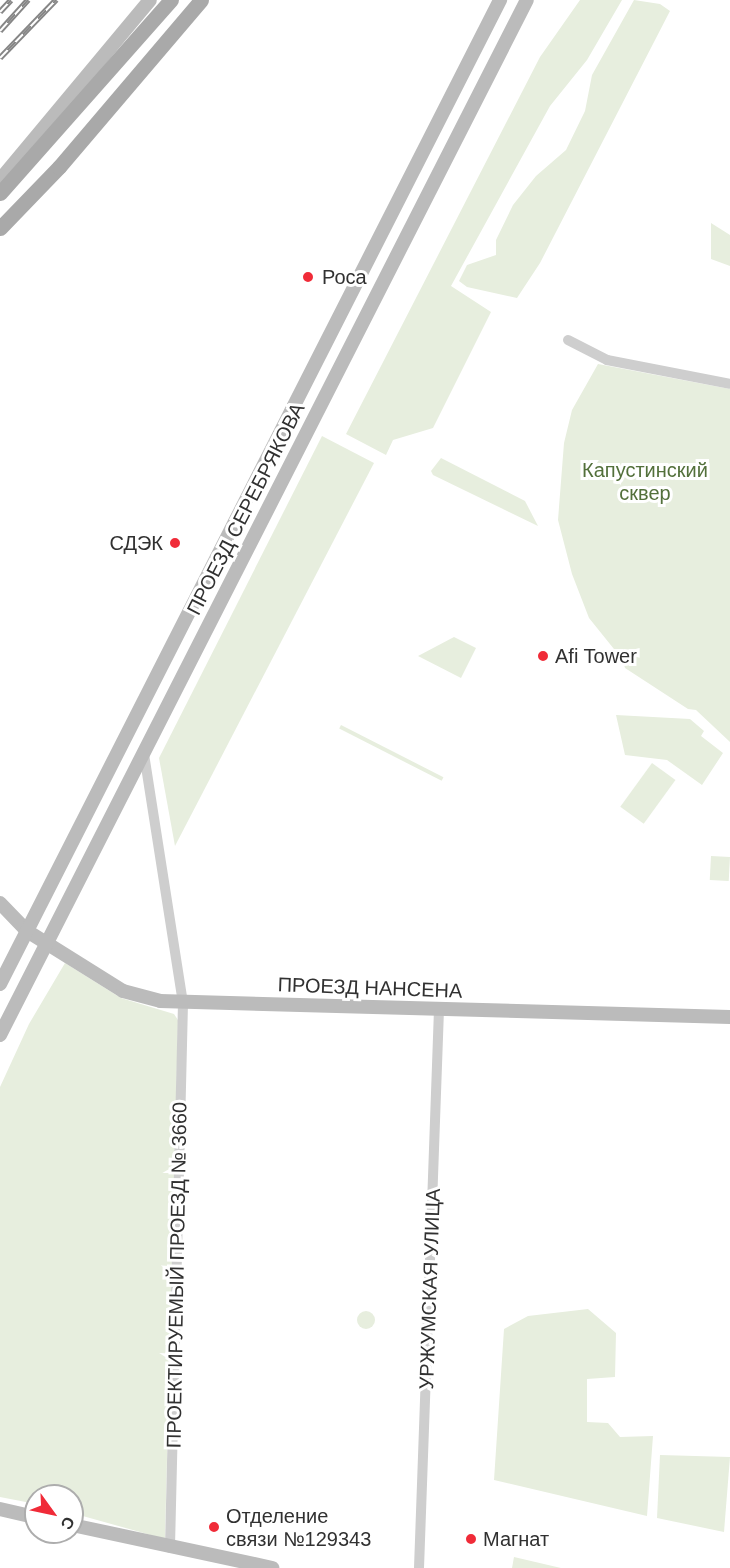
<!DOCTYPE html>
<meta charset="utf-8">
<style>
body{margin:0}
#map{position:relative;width:730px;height:1568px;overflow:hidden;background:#fff;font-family:Helvetica,sans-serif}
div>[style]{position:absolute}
.green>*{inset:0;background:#e7eede;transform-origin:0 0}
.round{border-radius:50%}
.street>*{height:10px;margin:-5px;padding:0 5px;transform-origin:5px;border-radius:5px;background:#cecece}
.secondary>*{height:14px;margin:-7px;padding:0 7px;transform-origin:7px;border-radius:7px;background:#bbb}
.primary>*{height:15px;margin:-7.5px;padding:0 7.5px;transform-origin:7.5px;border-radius:7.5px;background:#a9a9a9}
.rail>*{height:6px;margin-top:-3px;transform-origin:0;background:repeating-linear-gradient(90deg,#fff 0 11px,#868686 0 22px);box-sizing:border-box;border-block:2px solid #868686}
.dots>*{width:16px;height:16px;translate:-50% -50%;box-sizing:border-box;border:3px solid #fff;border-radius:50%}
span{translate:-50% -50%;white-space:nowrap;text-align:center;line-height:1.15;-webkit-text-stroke:6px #fff;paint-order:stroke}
.poi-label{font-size:20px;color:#313131}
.left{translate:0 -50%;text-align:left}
.right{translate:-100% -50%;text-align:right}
.park-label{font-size:20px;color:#53703b}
.street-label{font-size:20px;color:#313131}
.north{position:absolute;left:24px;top:1484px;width:60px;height:60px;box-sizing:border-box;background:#fff;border:2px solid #adadad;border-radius:50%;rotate:123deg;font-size:16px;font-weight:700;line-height:24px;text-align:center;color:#313131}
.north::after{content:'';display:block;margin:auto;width:21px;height:27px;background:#f02b38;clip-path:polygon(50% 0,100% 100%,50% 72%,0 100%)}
</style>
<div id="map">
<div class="green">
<i style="clip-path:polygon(580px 0,622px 0,587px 60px,550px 106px,451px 286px,491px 312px,433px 428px,393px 440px,386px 455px,346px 434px,540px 57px)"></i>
<i style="clip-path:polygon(634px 0,660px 4px,670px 11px,540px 263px,517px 298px,467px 287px,459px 281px,467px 265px,496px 255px,496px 240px,513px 205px,536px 176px,566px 150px,585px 111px,592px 75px)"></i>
<i style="clip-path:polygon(711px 223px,730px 235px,730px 266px,711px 259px)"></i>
<i style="clip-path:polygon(598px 364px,730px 389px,730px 742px,696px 710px,688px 709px,625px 668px,622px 659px,589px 618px,572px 574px,558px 520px,564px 443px,572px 410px)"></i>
<i style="clip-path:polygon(322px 436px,374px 463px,175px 846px,159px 758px)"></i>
<i style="clip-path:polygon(441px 458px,525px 501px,538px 526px,433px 475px,431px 471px)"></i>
<i style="clip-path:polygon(454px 637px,476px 648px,461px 678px,418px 656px)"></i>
<i style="clip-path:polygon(616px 715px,690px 719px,704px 731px,701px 736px,723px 753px,702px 785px,667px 760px,625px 755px)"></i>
<i style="left:341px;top:725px;width:115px;height:4px;rotate:27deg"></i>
<i style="left:652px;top:763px;width:29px;height:54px;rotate:36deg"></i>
<i style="left:711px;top:856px;width:19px;height:24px;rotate:3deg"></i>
<i style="clip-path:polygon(65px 963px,121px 998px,174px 1014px,178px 1020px,165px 1539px,72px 1513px,72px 1496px,36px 1496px,36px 1504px,0 1497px,0 1087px,29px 1024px)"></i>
<i style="clip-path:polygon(588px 1309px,616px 1333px,615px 1377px,587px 1379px,587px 1422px,608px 1423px,620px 1437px,653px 1436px,647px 1516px,494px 1480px,504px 1329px,528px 1316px)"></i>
<i class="round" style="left:357px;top:1311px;width:18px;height:18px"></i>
<i style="clip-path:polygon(660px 1455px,730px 1457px,724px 1532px,657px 1518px)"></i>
<i style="clip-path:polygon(514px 1557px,561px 1568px,512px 1568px)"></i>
</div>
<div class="street">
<i style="left:568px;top:340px;width:44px;rotate:27.1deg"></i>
<i style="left:607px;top:360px;width:125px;rotate:11deg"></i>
<i style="left:144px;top:754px;width:252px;rotate:81.1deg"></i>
<i style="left:183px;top:1003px;width:545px;rotate:91.37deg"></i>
<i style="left:419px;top:1568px;width:558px;rotate:-87.95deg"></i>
</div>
<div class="secondary">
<i style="left:0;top:180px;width:234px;rotate:-50.2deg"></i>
<i style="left:0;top:903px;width:39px;rotate:46deg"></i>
<i style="left:27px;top:931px;width:113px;rotate:32deg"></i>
<i style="left:123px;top:991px;width:38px;rotate:15deg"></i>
<i style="left:160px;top:1001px;width:570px;rotate:1.61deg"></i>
<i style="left:0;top:984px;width:1104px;rotate:-63.06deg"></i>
<i style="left:0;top:1035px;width:1161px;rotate:-63.02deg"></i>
<i style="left:0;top:1509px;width:37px;rotate:13deg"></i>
<i style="left:72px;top:1525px;width:205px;rotate:12.1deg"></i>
</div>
<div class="primary">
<i style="left:0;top:193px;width:258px;rotate:-48.5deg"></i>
<i style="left:0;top:228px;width:85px;rotate:-46deg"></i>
<i style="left:59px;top:167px;width:219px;rotate:-49.6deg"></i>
</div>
<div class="rail">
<i style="left:0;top:12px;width:16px;rotate:-47deg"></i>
<i style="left:0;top:31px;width:42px;rotate:-47.9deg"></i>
<i style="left:0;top:58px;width:81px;rotate:-46deg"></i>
</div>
<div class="dots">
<i style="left:308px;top:277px;background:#f02b38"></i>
<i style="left:175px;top:543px;background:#f02b38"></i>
<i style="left:543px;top:656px;background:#f02b38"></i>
<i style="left:214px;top:1527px;background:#f02b38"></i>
<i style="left:471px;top:1539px;background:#f02b38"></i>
</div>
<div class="poi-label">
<span class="left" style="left:322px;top:277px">Роса</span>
<span class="right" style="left:163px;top:543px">СДЭК</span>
<span class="left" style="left:555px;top:656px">Afi Tower</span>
<span class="left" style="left:226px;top:1528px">Отделение<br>связи №129343</span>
<span class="left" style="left:483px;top:1539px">Магнат</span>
</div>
<div class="park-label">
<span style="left:645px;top:482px">Капустинский<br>сквер</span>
</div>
<div class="street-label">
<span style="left:246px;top:509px;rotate:-63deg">ПРОЕЗД СЕРЕБРЯКОВА</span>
<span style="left:370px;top:988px;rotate:2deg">ПРОЕЗД НАНСЕНА</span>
<span style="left:177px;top:1275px;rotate:-89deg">ПРОЕКТИРУЕМЫЙ ПРОЕЗД № 3660</span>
<span style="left:430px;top:1289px;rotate:-88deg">УРЖУМСКАЯ УЛИЦА</span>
</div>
<div class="north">С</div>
</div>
